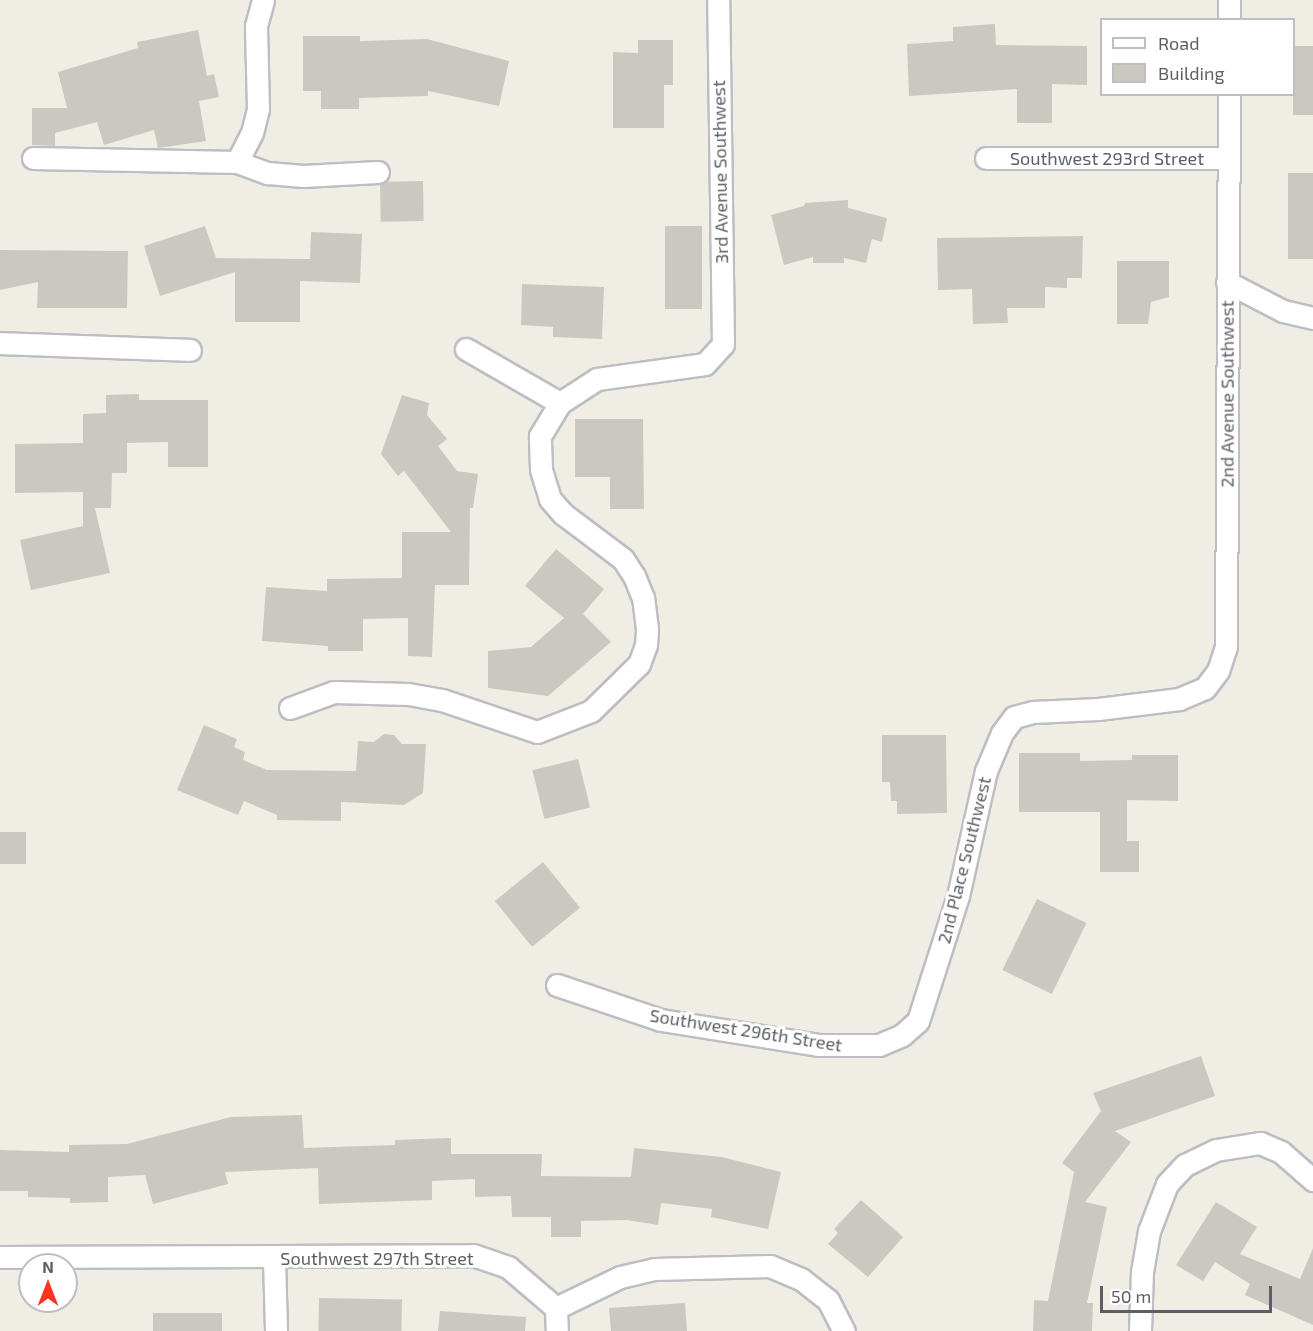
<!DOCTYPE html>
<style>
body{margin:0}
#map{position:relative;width:1313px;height:1331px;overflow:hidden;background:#f0eee4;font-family:"Exo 2",sans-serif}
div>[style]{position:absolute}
.building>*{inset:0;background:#cbc8c1;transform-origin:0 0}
.roads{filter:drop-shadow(2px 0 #bcbec4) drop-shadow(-2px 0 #bcbec4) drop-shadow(0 2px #bcbec4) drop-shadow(0 -2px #bcbec4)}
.minor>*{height:21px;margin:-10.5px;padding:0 10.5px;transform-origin:10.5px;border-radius:10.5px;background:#fff}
span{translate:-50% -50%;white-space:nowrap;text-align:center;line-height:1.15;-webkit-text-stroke:6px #fff;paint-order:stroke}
.street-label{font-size:18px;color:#5c6066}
.legend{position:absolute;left:1100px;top:18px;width:195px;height:78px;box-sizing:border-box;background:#fff;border:2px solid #bebfc2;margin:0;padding:8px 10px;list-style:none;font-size:18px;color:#5c6066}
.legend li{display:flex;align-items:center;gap:12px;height:30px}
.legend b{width:30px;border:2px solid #bebfc2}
.north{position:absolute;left:18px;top:1253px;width:60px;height:60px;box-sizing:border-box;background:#fff;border:2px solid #bebfc2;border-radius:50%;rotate:0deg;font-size:16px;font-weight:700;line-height:24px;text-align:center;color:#5c6066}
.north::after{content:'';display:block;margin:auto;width:21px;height:27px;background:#fb3320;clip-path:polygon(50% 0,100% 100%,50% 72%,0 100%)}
.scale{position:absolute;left:1100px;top:1286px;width:172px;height:27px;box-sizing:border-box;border:3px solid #5c6066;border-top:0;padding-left:8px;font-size:18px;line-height:21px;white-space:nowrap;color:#5c6066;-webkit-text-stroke:4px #fff;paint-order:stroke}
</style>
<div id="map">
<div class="building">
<i style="clip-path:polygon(995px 24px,996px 45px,1087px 46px,1087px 85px,1052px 84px,1052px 123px,1017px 123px,1017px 89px,909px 96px,907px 44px,953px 41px,953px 27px)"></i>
<i style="clip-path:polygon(198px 30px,207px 76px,214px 74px,219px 97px,199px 101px,206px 141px,158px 148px,154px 130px,104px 145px,97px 122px,55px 133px,55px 146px,32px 145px,32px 108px,67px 108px,58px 72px,138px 48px,137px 42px)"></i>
<i style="clip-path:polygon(303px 36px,360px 36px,360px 41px,427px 39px,509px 61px,499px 106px,428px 91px,428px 96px,359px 98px,359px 109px,321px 109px,321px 91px,303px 91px)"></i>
<i style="clip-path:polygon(638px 40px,673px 40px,673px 85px,664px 85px,664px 128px,613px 128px,613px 52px,638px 53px)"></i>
<i style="left:1293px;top:46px;width:20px;height:69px"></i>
<i style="left:1288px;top:173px;width:25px;height:86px"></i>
<i style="left:423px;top:181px;width:40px;height:43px;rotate:89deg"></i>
<i style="clip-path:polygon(848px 200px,848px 208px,887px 218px,882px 242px,872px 239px,866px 263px,844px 258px,844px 263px,813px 263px,813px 257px,784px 265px,771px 215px,804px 206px,805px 203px)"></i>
<i style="clip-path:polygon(205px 226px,216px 258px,310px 259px,311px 232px,362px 234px,360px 283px,300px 281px,300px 322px,235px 322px,235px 272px,160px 296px,144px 246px)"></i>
<i style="left:665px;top:226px;width:37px;height:83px"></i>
<i style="clip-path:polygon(1083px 236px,1082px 278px,1067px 278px,1067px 288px,1045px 287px,1045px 308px,1007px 308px,1008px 323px,973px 324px,972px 289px,938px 290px,937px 238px)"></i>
<i style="clip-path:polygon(0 250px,128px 251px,127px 308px,37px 308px,38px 282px,0 290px)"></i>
<i style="clip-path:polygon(1117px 261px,1169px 261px,1169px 297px,1151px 302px,1148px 324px,1117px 324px)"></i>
<i style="clip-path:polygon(522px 284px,604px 287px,602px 339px,553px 337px,553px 327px,521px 325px)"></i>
<i style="clip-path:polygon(139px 394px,139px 400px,208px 400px,208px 467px,168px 467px,168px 442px,127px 443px,127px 473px,112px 473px,111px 508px,95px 508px,110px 573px,31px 590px,20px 540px,83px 526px,83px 492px,15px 493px,15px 444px,83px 443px,83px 414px,106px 413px,106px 395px)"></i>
<i style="clip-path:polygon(402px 395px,429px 403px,427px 415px,447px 439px,438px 446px,457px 471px,478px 474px,473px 508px,470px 508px,469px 585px,435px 585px,432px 657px,408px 656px,408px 618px,363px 619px,363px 651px,328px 651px,328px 646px,262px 641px,266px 587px,327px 591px,327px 579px,402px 578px,402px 532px,451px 532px,404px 471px,398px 476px,381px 454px)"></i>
<i style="clip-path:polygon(575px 419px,643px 419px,644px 509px,610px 509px,610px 477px,575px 477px)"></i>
<i style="clip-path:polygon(556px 549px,604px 589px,583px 614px,611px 642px,548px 696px,488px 688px,488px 651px,531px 647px,564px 618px,525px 586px)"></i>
<i style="clip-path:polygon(204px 725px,237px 739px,234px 747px,245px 752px,243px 760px,267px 770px,356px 771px,358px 741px,374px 742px,384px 734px,394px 735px,402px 744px,426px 744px,423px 793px,404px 805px,341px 802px,341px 821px,277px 820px,277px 815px,244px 801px,238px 815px,177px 790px)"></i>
<i style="clip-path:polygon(882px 735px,946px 735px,947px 813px,897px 814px,897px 801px,891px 801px,890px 782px,882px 782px)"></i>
<i style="clip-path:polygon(1019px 753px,1080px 753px,1080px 761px,1132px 760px,1132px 755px,1178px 755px,1178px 801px,1127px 800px,1127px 841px,1139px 841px,1139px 872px,1100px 872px,1100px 812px,1019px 812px)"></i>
<i style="left:578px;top:759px;width:50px;height:47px;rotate:76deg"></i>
<i style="left:26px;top:832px;width:32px;height:26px;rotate:90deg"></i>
<i style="left:543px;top:862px;width:59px;height:62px;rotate:51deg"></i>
<i style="left:1037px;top:899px;width:55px;height:79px;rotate:26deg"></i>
<i style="clip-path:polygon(1201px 1056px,1215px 1096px,1115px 1131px,1131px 1142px,1085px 1202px,1107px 1207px,1087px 1303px,1093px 1303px,1092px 1331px,1033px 1331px,1034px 1300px,1048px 1301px,1074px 1172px,1062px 1163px,1101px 1111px,1093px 1093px)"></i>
<i style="clip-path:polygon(302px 1115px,304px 1148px,395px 1145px,395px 1140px,451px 1138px,451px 1154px,542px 1154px,541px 1176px,631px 1177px,634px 1148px,722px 1157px,781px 1172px,768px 1229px,711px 1217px,712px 1209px,661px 1203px,658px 1225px,627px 1220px,581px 1221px,581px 1237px,551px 1237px,551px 1217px,512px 1217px,511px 1196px,475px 1197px,475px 1179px,432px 1181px,432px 1200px,319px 1204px,318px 1168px,225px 1172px,228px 1184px,153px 1204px,145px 1175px,108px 1177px,108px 1202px,70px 1203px,70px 1198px,28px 1197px,28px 1191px,0 1191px,0 1150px,69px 1152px,69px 1145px,127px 1144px,231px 1117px)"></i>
<i style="clip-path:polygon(861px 1200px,903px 1237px,868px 1277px,828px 1244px,838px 1233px,834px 1229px)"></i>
<i style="clip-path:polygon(1216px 1202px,1257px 1227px,1240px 1254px,1300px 1279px,1313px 1248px,1313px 1325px,1245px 1295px,1250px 1284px,1215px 1262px,1203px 1281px,1176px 1265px)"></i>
<i style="left:319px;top:1298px;width:83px;height:33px;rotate:1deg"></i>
<i style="clip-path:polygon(685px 1303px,687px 1331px,611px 1331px,609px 1308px)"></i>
<i style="clip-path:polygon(440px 1311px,526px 1317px,525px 1331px,438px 1331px)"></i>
<i style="left:153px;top:1313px;width:69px;height:18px"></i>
</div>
<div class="roads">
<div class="minor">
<i style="left:1229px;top:20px;width:20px;rotate:-90deg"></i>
<i style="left:33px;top:158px;width:204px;rotate:1.1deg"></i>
<i style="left:237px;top:162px;width:33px;rotate:20deg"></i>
<i style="left:268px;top:173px;width:35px;rotate:5deg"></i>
<i style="left:303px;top:176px;width:75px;rotate:-3.1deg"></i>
<i style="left:986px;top:158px;width:242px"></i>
<i style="left:237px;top:162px;width:33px;rotate:-63deg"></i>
<i style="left:252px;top:133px;width:25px;rotate:-76deg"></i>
<i style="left:258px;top:109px;width:83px;rotate:-91.4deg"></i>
<i style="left:256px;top:26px;width:27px;rotate:-75deg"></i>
<i style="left:1227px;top:282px;width:63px;rotate:27.4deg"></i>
<i style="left:1283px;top:311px;width:31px;rotate:13deg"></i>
<i style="left:0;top:343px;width:190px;rotate:2.1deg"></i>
<i style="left:466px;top:349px;width:108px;rotate:29.9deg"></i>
<i style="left:290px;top:708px;width:47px;rotate:-20deg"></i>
<i style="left:334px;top:692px;width:74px;rotate:1.5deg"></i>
<i style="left:408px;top:694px;width:35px;rotate:10deg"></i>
<i style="left:442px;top:700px;width:100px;rotate:18.6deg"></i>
<i style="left:537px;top:732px;width:58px;rotate:-21.3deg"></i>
<i style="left:591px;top:711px;width:67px;rotate:-44.4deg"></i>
<i style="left:639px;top:664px;width:20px;rotate:-70deg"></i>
<i style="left:646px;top:645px;width:16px;rotate:-86deg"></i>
<i style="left:647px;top:629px;width:31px;rotate:-97deg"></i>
<i style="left:643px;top:598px;width:24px;rotate:-112deg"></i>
<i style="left:634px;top:576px;width:20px;rotate:-123deg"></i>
<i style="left:623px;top:559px;width:75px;rotate:-143.1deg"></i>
<i style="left:563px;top:514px;width:20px;rotate:-131deg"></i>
<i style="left:550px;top:499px;width:31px;rotate:-107deg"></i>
<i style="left:541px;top:469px;width:33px;rotate:-92deg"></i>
<i style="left:540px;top:436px;width:39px;rotate:-59deg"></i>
<i style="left:560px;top:403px;width:44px;rotate:-33deg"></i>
<i style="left:597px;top:379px;width:109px;rotate:-7.9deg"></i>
<i style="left:705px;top:364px;width:27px;rotate:-48deg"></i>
<i style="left:723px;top:344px;width:344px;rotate:-90.8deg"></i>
<i style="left:557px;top:985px;width:110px;rotate:18.6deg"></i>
<i style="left:661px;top:1020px;width:159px;rotate:9deg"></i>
<i style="left:818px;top:1045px;width:61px"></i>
<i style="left:879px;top:1045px;width:25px;rotate:-23deg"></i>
<i style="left:902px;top:1035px;width:21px;rotate:-41deg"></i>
<i style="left:918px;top:1021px;width:131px;rotate:-72.3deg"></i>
<i style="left:958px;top:896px;width:128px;rotate:-77.4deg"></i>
<i style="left:986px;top:771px;width:41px;rotate:-67.2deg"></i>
<i style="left:1002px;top:733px;width:20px;rotate:-53deg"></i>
<i style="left:1014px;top:717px;width:20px;rotate:-15deg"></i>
<i style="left:1033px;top:712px;width:65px;rotate:-2.6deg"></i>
<i style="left:1098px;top:709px;width:82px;rotate:-7deg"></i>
<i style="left:1179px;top:699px;width:28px;rotate:-23deg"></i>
<i style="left:1205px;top:688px;width:21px;rotate:-53deg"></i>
<i style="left:1218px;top:671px;width:25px;rotate:-72deg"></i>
<i style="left:1226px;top:647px;width:553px;rotate:-89.69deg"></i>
<i style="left:0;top:1257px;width:473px;rotate:-0.2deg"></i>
<i style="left:473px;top:1255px;width:37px;rotate:19deg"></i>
<i style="left:508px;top:1267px;width:63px;rotate:40.5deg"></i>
<i style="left:274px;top:1258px;width:73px;rotate:88.4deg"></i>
<i style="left:556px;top:1308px;width:71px;rotate:-25.8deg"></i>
<i style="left:620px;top:1277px;width:35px;rotate:-13deg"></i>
<i style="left:654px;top:1269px;width:116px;rotate:-1.5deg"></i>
<i style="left:770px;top:1266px;width:34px;rotate:23deg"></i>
<i style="left:801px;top:1279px;width:34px;rotate:38deg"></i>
<i style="left:828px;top:1300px;width:35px;rotate:63deg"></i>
<i style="left:556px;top:1308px;width:23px;rotate:88deg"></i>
<i style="left:1140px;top:1331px;width:59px;rotate:-88.1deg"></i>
<i style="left:1142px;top:1272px;width:42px;rotate:-80.3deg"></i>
<i style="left:1149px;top:1231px;width:50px;rotate:-69deg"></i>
<i style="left:1167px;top:1184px;width:26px;rotate:-47deg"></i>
<i style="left:1185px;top:1165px;width:34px;rotate:-26deg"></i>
<i style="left:1216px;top:1150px;width:45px;rotate:-9deg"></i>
<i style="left:1260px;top:1143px;width:23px;rotate:23deg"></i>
<i style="left:1281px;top:1152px;width:43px;rotate:41.2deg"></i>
</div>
</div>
<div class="street-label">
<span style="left:1107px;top:158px">Southwest 293rd Street</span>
<span style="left:720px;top:172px;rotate:-91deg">3rd Avenue Southwest</span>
<span style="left:1227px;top:394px;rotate:-90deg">2nd Avenue Southwest</span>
<span style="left:964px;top:860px;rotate:-76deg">2nd Place Southwest</span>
<span style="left:746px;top:1030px;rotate:9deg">Southwest 296th Street</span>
<span style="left:377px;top:1258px">Southwest 297th Street</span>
</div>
<ul class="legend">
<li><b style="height:8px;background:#fff"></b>Road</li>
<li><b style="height:16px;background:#cbc8c1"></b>Building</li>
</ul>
<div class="north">N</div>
<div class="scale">50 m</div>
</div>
